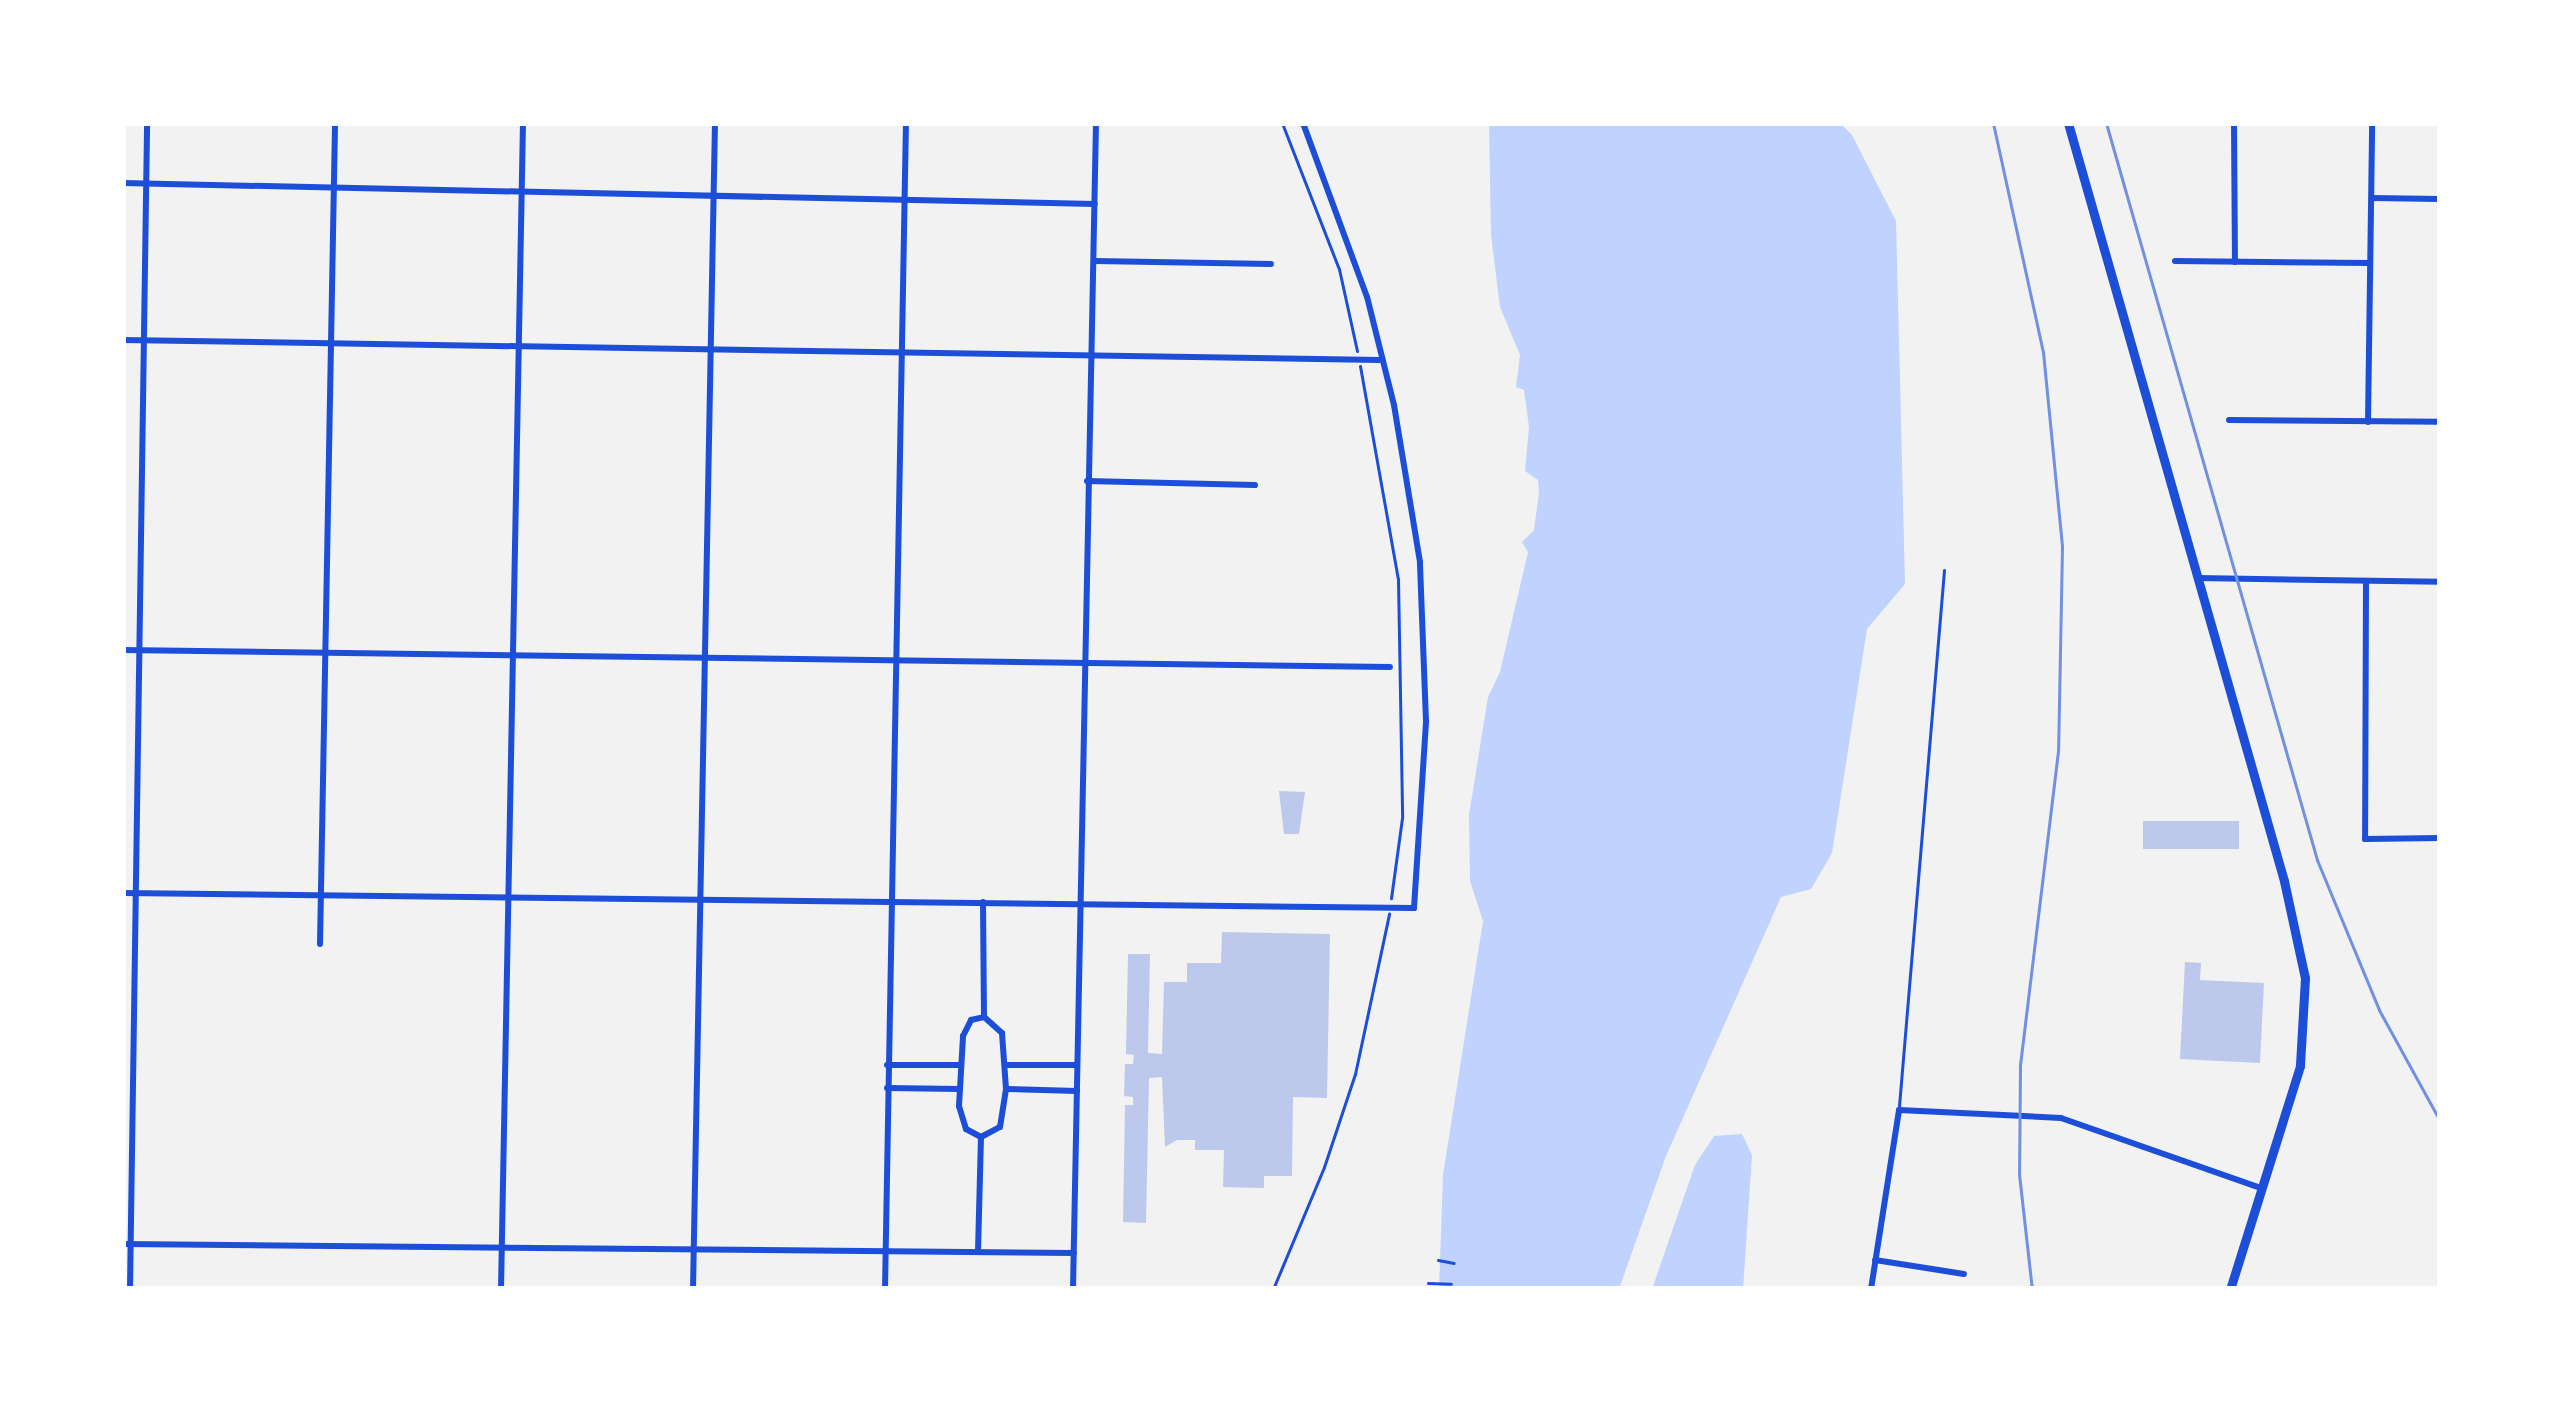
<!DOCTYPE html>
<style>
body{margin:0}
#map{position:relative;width:2563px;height:1412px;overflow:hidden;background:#f2f2f2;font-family:Barlow,sans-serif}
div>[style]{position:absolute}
.water>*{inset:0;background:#bfd3fe}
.building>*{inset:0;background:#bdc9ec;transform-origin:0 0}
.path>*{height:3px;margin:-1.5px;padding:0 1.5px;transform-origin:1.5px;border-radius:1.5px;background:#1d4ed8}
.service>*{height:3px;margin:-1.5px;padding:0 1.5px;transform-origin:1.5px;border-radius:1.5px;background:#1d4ed8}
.minor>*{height:6px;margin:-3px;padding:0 3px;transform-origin:3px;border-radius:3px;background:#1d4ed8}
.primary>*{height:9px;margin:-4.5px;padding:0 4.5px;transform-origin:4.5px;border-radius:4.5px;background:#1d4ed8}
.rail>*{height:3px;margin:-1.5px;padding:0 1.5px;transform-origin:1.5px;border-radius:1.5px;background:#7290e2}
span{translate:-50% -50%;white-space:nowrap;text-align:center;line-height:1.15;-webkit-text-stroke:9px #fff;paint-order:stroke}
.frame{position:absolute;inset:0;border:126px solid #fff;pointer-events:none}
</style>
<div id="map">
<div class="water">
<i style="clip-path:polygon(1489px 123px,1840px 123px,1852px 135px,1896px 221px,1905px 584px,1867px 629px,1832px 853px,1811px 889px,1781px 897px,1666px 1156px,1619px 1289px,1439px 1289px,1443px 1175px,1483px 921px,1470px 881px,1469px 815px,1488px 697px,1500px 672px,1528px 552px,1522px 542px,1534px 530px,1539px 493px,1538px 480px,1525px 471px,1529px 427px,1524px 390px,1516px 387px,1520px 355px,1500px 307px,1491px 235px)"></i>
<i style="clip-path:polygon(1742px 1134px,1752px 1155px,1743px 1289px,1652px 1289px,1695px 1165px,1714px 1136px)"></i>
</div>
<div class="building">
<i style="clip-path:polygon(1279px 791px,1305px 792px,1299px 834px,1284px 834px)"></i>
<i style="left:2239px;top:821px;width:28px;height:96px;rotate:90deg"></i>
<i style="clip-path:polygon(1222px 932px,1330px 934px,1327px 1098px,1293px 1097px,1292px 1176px,1264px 1176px,1264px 1188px,1223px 1187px,1224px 1150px,1195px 1150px,1195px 1140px,1177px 1140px,1165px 1147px,1162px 1077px,1149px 1078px,1146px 1223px,1123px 1222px,1125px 1105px,1133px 1105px,1133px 1097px,1124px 1096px,1125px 1064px,1133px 1064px,1134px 1055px,1126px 1054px,1128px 954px,1150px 954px,1148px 1053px,1162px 1054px,1164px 982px,1187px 982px,1187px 963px,1221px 963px)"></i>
<i style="clip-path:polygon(2185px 962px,2201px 963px,2200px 980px,2264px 983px,2260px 1063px,2180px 1059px)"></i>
</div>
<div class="path">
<i style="left:1282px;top:123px;width:157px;rotate:68.7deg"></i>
<i style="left:1339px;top:269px;width:84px;rotate:77.6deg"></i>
<i style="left:1360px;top:366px;width:216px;rotate:79.9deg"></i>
<i style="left:1398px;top:579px;width:239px;rotate:89deg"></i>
<i style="left:1402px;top:818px;width:81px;rotate:97.8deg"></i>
<i style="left:1438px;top:1260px;width:16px;rotate:11deg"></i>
<i style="left:1428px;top:1283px;width:23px;rotate:2deg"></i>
<i style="left:1273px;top:1289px;width:132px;rotate:-67.3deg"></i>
<i style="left:1324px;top:1167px;width:98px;rotate:-71.6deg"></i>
<i style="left:1355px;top:1074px;width:164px;rotate:-78deg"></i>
</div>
<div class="service">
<i style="left:1899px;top:1106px;width:538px;rotate:-85.2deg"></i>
</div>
<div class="minor">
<i style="left:2234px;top:123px;width:139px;rotate:89.6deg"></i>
<i style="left:123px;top:183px;width:972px;rotate:1.24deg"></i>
<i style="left:2372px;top:198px;width:68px;rotate:0.8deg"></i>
<i style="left:1095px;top:261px;width:176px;rotate:1deg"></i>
<i style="left:2175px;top:261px;width:194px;rotate:0.6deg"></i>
<i style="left:123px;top:340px;width:1257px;rotate:0.91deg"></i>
<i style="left:2229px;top:420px;width:211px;rotate:0.5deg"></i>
<i style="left:2368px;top:422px;width:299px;rotate:-89.2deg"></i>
<i style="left:1087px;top:481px;width:168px;rotate:1.4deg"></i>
<i style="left:2197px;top:578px;width:243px;rotate:0.9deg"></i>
<i style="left:2366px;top:581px;width:258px;rotate:90.2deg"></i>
<i style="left:2365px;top:839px;width:75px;rotate:-0.8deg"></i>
<i style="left:123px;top:650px;width:1267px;rotate:0.77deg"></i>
<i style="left:123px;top:893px;width:1291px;rotate:0.67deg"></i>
<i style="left:1414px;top:908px;width:187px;rotate:-86.3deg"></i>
<i style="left:1426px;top:721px;width:159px;rotate:-92.2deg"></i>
<i style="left:1420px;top:562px;width:159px;rotate:-99.4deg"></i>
<i style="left:1394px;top:405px;width:111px;rotate:-104deg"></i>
<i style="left:1367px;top:297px;width:185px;rotate:-110.2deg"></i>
<i style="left:983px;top:902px;width:115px;rotate:89.5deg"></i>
<i style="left:320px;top:944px;width:821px;rotate:-88.95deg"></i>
<i style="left:887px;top:1065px;width:73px"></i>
<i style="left:1006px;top:1065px;width:71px"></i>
<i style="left:887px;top:1088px;width:72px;rotate:0.8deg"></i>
<i style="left:1006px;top:1089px;width:71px;rotate:1.6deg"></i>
<i style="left:981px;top:1137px;width:21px;rotate:-28deg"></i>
<i style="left:1000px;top:1127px;width:38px;rotate:-81deg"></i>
<i style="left:1006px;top:1089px;width:56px;rotate:-94.1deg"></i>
<i style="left:1002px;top:1033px;width:24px;rotate:-138deg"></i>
<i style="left:981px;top:1137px;width:17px;rotate:-152deg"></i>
<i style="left:966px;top:1129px;width:24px;rotate:-107deg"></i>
<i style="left:959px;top:1106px;width:70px;rotate:-86.7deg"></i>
<i style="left:963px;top:1036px;width:18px;rotate:-63deg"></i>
<i style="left:971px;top:1020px;width:13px;rotate:-13deg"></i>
<i style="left:123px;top:1244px;width:951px;rotate:0.54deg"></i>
<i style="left:978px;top:1251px;width:114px;rotate:-88.5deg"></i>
<i style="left:1875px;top:1260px;width:90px;rotate:8.9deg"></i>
<i style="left:130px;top:1289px;width:1166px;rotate:-89.16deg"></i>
<i style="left:501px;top:1289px;width:1166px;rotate:-88.92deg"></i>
<i style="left:693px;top:1289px;width:1166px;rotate:-88.92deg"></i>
<i style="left:885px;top:1289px;width:1166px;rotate:-88.97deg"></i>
<i style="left:1073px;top:1289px;width:1166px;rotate:-88.87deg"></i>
<i style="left:1871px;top:1289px;width:181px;rotate:-81.1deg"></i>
<i style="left:1899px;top:1110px;width:162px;rotate:2.8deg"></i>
<i style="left:2061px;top:1118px;width:212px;rotate:19.3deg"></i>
</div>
<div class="primary">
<i style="left:2068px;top:123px;width:788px;rotate:74.09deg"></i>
<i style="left:2284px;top:881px;width:99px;rotate:77.8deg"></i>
<i style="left:2305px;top:978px;width:88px;rotate:93.3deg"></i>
<i style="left:2300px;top:1066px;width:234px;rotate:107.4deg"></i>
</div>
<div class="rail">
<i style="left:1993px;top:123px;width:234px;rotate:77.7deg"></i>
<i style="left:2043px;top:352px;width:196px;rotate:84.4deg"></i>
<i style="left:2062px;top:547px;width:204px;rotate:91.1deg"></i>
<i style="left:2058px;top:751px;width:318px;rotate:96.9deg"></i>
<i style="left:2020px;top:1067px;width:107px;rotate:90.5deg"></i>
<i style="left:2019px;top:1174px;width:116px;rotate:83.6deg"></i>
<i style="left:2106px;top:123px;width:767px;rotate:74.02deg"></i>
<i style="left:2317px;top:860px;width:162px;rotate:67.5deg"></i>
<i style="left:2379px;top:1010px;width:127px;rotate:61.2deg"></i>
</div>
<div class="frame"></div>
</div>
